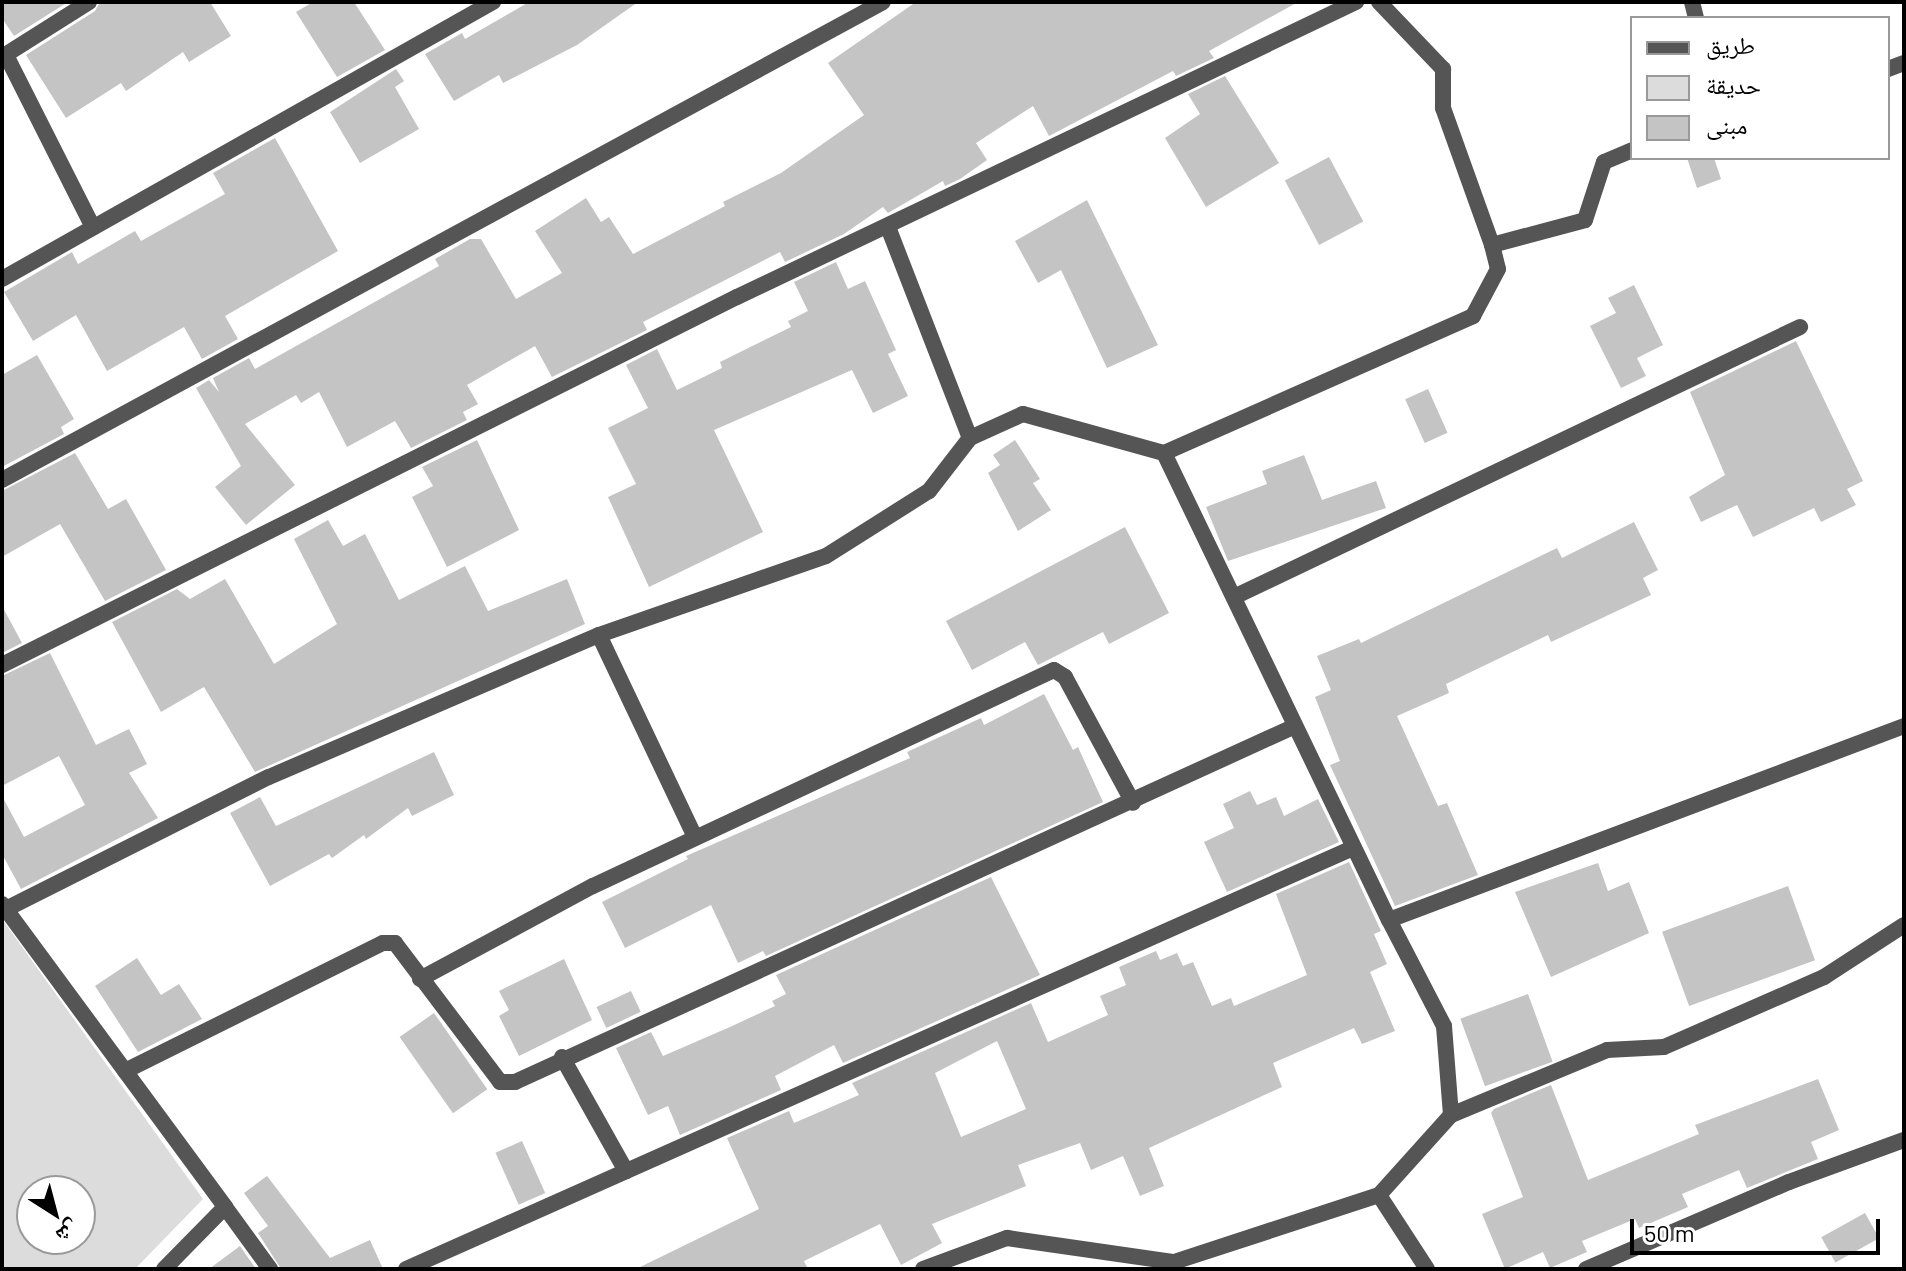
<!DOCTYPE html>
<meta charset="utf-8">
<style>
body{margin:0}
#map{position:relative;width:1906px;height:1271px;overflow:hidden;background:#fff;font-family:Barlow,"Noto Naskh Arabic",sans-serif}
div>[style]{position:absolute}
.green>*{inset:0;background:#dcdcdc}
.building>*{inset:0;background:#c4c4c4;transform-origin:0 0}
.minor>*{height:16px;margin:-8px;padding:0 8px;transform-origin:8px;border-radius:8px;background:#555}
span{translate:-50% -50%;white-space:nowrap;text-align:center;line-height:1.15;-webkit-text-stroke:7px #fff;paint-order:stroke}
.frame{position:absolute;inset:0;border:4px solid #000;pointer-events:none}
.legend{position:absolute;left:1630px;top:16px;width:260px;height:144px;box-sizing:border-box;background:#fff;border:2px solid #999;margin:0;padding:10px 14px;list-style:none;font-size:24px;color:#000}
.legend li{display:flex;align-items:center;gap:16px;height:40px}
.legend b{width:40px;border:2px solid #999}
.north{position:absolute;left:16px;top:1175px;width:80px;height:80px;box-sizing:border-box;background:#fff;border:2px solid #999;border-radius:50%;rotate:144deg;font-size:22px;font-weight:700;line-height:32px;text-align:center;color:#000}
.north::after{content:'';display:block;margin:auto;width:28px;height:36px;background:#000;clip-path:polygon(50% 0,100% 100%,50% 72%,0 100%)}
.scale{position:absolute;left:1630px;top:1219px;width:250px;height:36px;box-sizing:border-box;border:4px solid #000;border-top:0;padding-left:10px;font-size:24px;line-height:28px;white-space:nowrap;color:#000;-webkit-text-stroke:6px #fff;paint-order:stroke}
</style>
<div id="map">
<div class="green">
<i style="clip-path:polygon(evenodd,2px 919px,203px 1199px,135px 1269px,2px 1269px,2px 919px,32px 1191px,80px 1191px,80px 1239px,32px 1239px,32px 1191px)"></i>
</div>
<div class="building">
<i style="clip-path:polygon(2px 2px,68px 2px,14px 36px,2px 18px)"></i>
<i style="clip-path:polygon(100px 2px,210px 2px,231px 36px,189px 62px,183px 52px,126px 91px,121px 83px,66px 118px,26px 55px,95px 11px)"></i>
<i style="clip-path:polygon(313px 2px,354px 2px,385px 50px,337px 77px,296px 12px)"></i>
<i style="clip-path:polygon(529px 2px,638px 2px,577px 45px,503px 83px,499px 75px,454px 101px,425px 54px,462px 33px,465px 39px)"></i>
<i style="clip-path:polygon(916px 2px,1298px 2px,1209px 51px,1214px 58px,1176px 76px,1173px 71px,1049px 136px,1033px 106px,976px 143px,987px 160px,960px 179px,945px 186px,943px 181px,888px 213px,883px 207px,844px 234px,785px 262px,780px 252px,643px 322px,647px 330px,552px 377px,535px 346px,467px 385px,478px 404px,463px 412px,467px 420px,411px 448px,395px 421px,347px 447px,319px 392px,301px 403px,296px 395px,245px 424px,295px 485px,246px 525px,215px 487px,241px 466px,196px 388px,209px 380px,219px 392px,213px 378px,249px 358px,255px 369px,439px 266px,435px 259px,470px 239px,481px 239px,516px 299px,562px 273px,535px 231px,586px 198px,601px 222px,609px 217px,633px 254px,725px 206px,723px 202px,781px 173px,864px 115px,828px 63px)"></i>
<i style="clip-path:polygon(396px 69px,404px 81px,395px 87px,419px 129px,360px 163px,330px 112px)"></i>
<i style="clip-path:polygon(1225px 76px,1279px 163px,1206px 207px,1165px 138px,1200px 114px,1188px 94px)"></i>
<i style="clip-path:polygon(275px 138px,338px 251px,225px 316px,238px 339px,202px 359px,184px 327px,107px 371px,76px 315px,33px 341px,4px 292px,72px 252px,78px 264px,135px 231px,141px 241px,225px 194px,213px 173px)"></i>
<i style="left:1329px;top:157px;width:73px;height:50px;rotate:62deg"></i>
<i style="clip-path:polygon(1687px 158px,1714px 158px,1721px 179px,1697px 188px)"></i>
<i style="clip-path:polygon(1087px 200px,1158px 345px,1107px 368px,1061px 270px,1038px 283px,1015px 241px)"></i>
<i style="clip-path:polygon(836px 262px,848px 289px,865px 281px,896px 350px,888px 354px,908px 396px,873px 413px,852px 370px,714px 430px,763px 532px,649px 587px,608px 497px,636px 484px,608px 428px,648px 408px,626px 365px,657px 349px,677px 390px,722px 368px,720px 362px,791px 327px,788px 321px,808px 311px,794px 282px)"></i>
<i style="clip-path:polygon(1634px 285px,1663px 345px,1637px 358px,1646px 376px,1621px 388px,1590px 326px,1616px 313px,1608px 298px)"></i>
<i style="clip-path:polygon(1796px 341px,1863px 481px,1847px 489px,1856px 505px,1821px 522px,1814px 508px,1753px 537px,1737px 505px,1701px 522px,1689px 497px,1725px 475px,1690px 392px)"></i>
<i style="clip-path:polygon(37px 355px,74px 419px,61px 427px,64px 434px,2px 467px,2px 375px)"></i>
<i style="left:1428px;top:389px;width:48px;height:25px;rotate:66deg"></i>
<i style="clip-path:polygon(477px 440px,519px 530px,447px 567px,412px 497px,433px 486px,422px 467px)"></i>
<i style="clip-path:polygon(1015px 440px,1040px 479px,1033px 483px,1051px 510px,1018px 531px,988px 473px,1000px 465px,993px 455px)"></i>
<i style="clip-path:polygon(75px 453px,108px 509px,126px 499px,166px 570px,105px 601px,60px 524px,2px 557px,2px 491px)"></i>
<i style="clip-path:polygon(1304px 455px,1322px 500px,1376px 481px,1386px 508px,1228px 561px,1206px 507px,1267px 484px,1262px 471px)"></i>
<i style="clip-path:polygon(328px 520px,343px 546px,365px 534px,399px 600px,465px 566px,488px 611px,567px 579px,585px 624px,255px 772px,204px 687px,161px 712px,112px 622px,177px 589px,190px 599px,225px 579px,274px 664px,337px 624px,294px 539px)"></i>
<i style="clip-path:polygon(1634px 522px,1658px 570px,1643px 578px,1651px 595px,1551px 642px,1548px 635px,1446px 684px,1449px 693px,1397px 716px,1438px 806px,1447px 803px,1478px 875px,1395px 906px,1330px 765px,1340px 761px,1315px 697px,1331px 690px,1317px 656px,1359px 639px,1361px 643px,1557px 548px,1562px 558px)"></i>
<i style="clip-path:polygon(1125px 527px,1169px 613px,1109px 644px,1103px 632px,1038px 665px,1025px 642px,972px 670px,946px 621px)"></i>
<i style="clip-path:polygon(2px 606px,22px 643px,2px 653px)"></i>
<i style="clip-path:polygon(50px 653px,96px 745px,129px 729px,147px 764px,129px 773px,158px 818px,21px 889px,2px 854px,2px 796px,24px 837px,85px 805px,59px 756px,2px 786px,2px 676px)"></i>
<i style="clip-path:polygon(1044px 694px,1073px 750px,1078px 747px,1103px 802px,766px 956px,763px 951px,738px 963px,711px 905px,625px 948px,602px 902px,688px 859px,686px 856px,910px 758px,907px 752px,981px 718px,984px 725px)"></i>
<i style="clip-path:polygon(434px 752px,454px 795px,412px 816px,408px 808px,366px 839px,364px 835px,332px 858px,329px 854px,270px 886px,230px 813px,260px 797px,276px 826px)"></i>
<i style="clip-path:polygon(1250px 791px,1257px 805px,1276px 797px,1284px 816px,1318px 799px,1339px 842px,1227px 892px,1204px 842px,1234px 828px,1223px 804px)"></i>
<i style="clip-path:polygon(evenodd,1349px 862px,1381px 931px,1374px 934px,1387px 964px,1370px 972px,1395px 1031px,1362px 1044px,1354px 1028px,1273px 1063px,1282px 1087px,1149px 1148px,1164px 1186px,1140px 1196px,1123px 1156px,1091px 1170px,1080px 1143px,1018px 1165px,1026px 1186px,932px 1224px,942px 1243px,901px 1265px,880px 1224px,804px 1261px,808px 1269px,636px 1269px,759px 1209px,727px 1138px,789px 1111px,794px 1123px,859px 1095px,852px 1083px,1031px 1003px,1048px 1042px,1108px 1015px,1100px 996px,1126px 985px,1119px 967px,1156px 951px,1160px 960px,1177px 953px,1183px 966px,1193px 962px,1212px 1006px,1231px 998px,1234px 1006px,1307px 975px,1276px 894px,1349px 862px,997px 1041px,1026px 1109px,961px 1137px,935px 1073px,997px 1041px)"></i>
<i style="clip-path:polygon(1598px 863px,1608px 891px,1629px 882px,1649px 933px,1551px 977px,1515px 892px)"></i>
<i style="clip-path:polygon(991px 877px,1040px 975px,843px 1063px,834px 1045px,775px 1076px,781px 1090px,680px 1135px,668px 1106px,648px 1115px,616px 1048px,651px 1032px,663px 1056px,730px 1027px,775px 1006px,772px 1001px,786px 994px,776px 975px)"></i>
<i style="left:1788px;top:886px;width:79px;height:134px;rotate:70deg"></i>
<i style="clip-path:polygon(137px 958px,161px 995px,179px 984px,202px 1019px,138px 1052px,95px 986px)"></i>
<i style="clip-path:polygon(564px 959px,592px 1020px,519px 1056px,499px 1016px,509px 1010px,499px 991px)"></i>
<i style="left:631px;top:991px;width:23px;height:38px;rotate:65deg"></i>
<i style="left:1528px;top:994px;width:72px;height:72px;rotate:70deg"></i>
<i style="left:434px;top:1013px;width:93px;height:42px;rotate:55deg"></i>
<i style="clip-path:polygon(1818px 1079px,1839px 1130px,1811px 1142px,1818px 1159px,1747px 1188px,1739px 1170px,1682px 1194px,1688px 1207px,1639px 1228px,1635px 1219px,1582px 1241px,1587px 1252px,1550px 1268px,1543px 1252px,1505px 1269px,1482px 1214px,1523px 1197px,1491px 1113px,1494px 1109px,1551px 1085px,1588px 1180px,1699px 1134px,1695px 1125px)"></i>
<i style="left:522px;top:1141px;width:57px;height:29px;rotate:66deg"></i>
<i style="clip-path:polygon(267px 1176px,330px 1258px,370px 1240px,383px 1269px,281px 1269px,258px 1233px,268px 1226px,244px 1193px)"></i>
<i style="left:1865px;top:1213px;width:29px;height:50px;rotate:61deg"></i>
<i style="clip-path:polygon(240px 1246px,256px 1269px,209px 1269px)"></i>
</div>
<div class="minor">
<i style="left:1379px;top:2px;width:93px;rotate:46.3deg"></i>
<i style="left:1443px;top:69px;width:39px;rotate:90deg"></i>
<i style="left:1443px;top:108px;width:145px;rotate:70.3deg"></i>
<i style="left:1692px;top:2px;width:16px;rotate:76deg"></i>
<i style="left:6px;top:55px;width:193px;rotate:63.2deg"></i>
<i style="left:2px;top:57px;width:103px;rotate:-32.3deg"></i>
<i style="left:1888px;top:69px;width:17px;rotate:-21deg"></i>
<i style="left:888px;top:227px;width:226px;rotate:68.8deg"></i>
<i style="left:2px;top:279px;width:564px;rotate:-29.43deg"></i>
<i style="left:1164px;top:453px;width:518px;rotate:64.28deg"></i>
<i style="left:1389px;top:920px;width:550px;rotate:-20.64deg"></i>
<i style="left:2px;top:480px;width:1002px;rotate:-28.48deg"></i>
<i style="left:1236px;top:596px;width:625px;rotate:-25.5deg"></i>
<i style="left:599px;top:635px;width:224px;rotate:64.6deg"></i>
<i style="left:2px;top:665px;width:822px;rotate:-26.6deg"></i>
<i style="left:737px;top:297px;width:686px;rotate:-25.48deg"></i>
<i style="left:2px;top:904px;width:376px;rotate:53.6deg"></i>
<i style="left:225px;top:1207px;width:87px;rotate:134.5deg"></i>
<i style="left:6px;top:909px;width:294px;rotate:-26.7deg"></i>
<i style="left:269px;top:777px;width:359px;rotate:-23.3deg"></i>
<i style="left:599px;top:635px;width:240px;rotate:-19.2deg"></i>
<i style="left:826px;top:556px;width:122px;rotate:-32.3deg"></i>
<i style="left:929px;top:491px;width:67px;rotate:-52.3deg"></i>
<i style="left:970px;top:438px;width:58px;rotate:-24.4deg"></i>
<i style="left:1023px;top:414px;width:146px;rotate:15.5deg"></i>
<i style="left:1164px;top:453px;width:338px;rotate:-23.9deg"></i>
<i style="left:1473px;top:316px;width:53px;rotate:-62deg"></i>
<i style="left:1498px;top:269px;width:25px;rotate:-104deg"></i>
<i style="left:1492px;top:245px;width:96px;rotate:-15deg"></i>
<i style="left:1585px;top:220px;width:61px;rotate:-71.9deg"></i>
<i style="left:1604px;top:162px;width:30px;rotate:-23deg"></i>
<i style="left:420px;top:979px;width:196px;rotate:-28.3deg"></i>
<i style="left:593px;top:886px;width:509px;rotate:-25.11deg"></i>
<i style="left:1054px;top:670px;width:13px;rotate:32deg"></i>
<i style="left:1065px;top:677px;width:143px;rotate:61.6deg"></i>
<i style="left:562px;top:1057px;width:131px;rotate:60.7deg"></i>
<i style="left:125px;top:1071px;width:288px;rotate:-26.4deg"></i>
<i style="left:383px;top:943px;width:12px"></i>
<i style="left:395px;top:943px;width:174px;rotate:52.9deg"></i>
<i style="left:500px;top:1082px;width:15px"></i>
<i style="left:515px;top:1082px;width:857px;rotate:-24.53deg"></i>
<i style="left:1451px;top:1115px;width:169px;rotate:-22.6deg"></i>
<i style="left:1607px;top:1050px;width:57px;rotate:-3deg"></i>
<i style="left:1664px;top:1047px;width:175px;rotate:-23.6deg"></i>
<i style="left:1824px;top:977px;width:95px;rotate:-33deg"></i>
<i style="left:1379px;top:1195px;width:108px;rotate:-48deg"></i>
<i style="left:1451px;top:1115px;width:89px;rotate:-94.5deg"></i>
<i style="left:1444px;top:1026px;width:119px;rotate:-117.4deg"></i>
<i style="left:225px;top:1207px;width:77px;rotate:54deg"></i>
<i style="left:406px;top:1269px;width:1036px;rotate:-23.97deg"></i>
<i style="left:923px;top:1269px;width:90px;rotate:-20.3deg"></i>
<i style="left:1007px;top:1238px;width:169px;rotate:8.2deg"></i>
<i style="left:1174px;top:1262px;width:216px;rotate:-18.1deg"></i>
<i style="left:1379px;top:1195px;width:88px;rotate:57deg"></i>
<i style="left:1586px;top:1269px;width:221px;rotate:-23.2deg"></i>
<i style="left:1789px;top:1182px;width:122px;rotate:-20.1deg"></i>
</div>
<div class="frame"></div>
<ul class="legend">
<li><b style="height:10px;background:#555"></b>طريق</li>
<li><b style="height:22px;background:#dcdcdc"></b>حديقة</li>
<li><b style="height:22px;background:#c4c4c4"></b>مبنى</li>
</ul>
<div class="north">ش</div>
<div class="scale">50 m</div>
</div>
